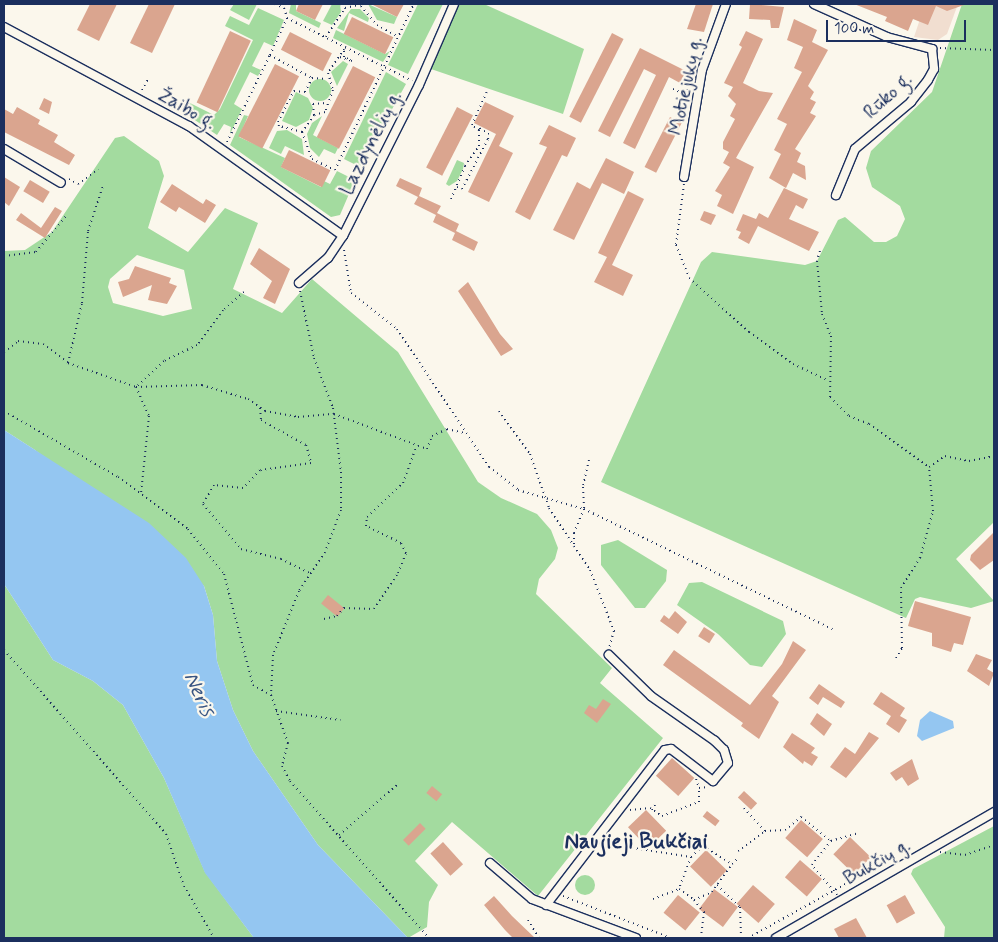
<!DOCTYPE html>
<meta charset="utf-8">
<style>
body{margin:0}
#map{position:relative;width:998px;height:942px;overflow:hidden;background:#fbf7ec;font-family:Mynerve,sans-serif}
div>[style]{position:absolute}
.built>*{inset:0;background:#f1ded0}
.green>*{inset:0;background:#a3db9f}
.round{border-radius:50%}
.water>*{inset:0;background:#94c6f1}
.building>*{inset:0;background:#daa58f;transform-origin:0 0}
.path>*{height:2px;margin-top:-1px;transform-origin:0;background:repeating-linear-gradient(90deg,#1b2f5e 0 1px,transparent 0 5px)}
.roads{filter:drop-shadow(1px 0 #1b2f5e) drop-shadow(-1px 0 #1b2f5e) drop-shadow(0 1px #1b2f5e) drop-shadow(0 -1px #1b2f5e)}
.minor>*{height:8px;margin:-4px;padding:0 4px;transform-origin:4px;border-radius:4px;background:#fbf7ec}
span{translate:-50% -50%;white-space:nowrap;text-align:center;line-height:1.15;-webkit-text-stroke:4.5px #fbf7ec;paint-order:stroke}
.street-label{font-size:20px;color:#1b2f5e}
.water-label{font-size:21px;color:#395583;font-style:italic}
.quarter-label{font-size:22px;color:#1b2f5e;font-weight:700}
.frame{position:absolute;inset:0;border:5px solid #1b2f5e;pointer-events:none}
.scale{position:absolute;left:826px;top:20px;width:140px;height:22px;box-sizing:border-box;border:2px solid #1b2f5e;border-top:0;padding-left:6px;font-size:15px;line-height:18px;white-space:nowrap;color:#1b2f5e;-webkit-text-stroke:4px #fbf7ec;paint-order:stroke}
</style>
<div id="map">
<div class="built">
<i style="clip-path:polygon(925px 4px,958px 4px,947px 34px,938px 40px,914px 37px)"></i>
</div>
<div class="green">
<i style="clip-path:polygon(234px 4px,257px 4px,249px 20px,230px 10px)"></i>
<i style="clip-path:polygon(291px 4px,296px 4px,296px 11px,321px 23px,319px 28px,289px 13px)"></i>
<i style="clip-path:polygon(332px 4px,340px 4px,341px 12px,332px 25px,323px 21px)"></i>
<i style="clip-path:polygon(368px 4px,397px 17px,394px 24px,377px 20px)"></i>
<i style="clip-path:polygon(418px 4px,443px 4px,408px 74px,388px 65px)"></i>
<i style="clip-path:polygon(459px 4px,484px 4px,584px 49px,563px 114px,431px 69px)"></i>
<i style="clip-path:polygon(962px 4px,994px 4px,994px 522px,956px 559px,994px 601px,971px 608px,920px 597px,915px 599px,906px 618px,601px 482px,701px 262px,712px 252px,805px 265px,817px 261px,838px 220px,845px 217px,874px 242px,886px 242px,897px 236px,905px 219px,900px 206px,872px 187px,866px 168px,871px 151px,932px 92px)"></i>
<i style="clip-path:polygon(258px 8px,284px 20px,273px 46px,264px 42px,252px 66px,261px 70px,258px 76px,250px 72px,234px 104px,242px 109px,230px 134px,231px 127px,224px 124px,217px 135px,183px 112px,188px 102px,214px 115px,220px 109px,253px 40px,225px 26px,230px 16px,249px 25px)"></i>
<i style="clip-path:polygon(351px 9px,360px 9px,369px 18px,368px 22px,349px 13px,344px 31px,337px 28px)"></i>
<i style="clip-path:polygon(336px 30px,385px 54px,390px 51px,383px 62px,333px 38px)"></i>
<i style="clip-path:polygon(343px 61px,348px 64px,337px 86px,331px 72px)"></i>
<i style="clip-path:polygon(386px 72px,406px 84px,360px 167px,344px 159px)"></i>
<i class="round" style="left:309px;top:79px;width:22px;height:22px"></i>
<i style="clip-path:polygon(296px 92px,308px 98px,313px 108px,309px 120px,296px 127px,282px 121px)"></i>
<i style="clip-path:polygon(244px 115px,248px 116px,239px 137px,285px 158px,281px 167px,321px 187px,324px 181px,330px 184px,337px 171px,355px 180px,340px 215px,331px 217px,230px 145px)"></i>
<i style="clip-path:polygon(322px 116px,313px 135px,338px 148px,335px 154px,324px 149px,319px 157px,310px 148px,307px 134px,312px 123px)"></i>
<i style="clip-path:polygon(287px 130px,302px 139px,304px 155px,285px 146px,281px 154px,269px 148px,277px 131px)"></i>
<i style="clip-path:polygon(evenodd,124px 136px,159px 161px,164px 176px,148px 228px,188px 252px,225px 208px,258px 223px,233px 289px,282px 313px,312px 279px,398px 352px,478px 482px,501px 498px,537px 514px,551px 530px,558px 548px,555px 559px,539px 579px,536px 594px,612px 668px,600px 683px,663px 738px,538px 896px,452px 822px,415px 861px,438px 885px,429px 902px,427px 927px,408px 938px,318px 845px,253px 751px,233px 710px,217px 661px,213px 615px,204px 586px,35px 450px,4px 430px,4px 251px,25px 250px,52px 232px,115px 138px,124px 136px,137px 255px,184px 270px,192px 309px,163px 316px,113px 303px,108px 287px,110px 279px,137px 255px)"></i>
<i style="clip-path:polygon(457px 160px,464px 163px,463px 169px,457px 181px,449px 186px,446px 184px)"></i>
<i style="clip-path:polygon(618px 540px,667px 570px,666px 581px,645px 608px,635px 608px,601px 565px,601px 545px)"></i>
<i style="clip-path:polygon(702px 582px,783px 621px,786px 634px,762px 667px,750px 665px,718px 634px,677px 605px,689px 583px)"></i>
<i style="clip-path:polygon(4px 584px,53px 660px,93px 681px,123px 705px,164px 778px,205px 872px,254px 938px,4px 938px)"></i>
<i style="clip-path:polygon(994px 826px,994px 938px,944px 938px,945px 927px,911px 874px,913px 869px)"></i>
<i class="round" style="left:575px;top:875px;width:20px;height:20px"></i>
</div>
<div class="water">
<i style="clip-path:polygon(4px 430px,149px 523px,186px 558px,204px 586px,213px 615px,217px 661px,233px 710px,253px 751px,318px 845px,408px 938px,254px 938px,205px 873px,164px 778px,123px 705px,93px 681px,53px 660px,4px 584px)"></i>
<i style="clip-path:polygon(930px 711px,953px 721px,954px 728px,922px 741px,917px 736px,920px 720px)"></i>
</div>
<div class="building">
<i style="clip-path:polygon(90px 4px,117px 4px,99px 41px,77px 30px)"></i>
<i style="clip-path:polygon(149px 4px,175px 4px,152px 53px,130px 43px)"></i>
<i style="clip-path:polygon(299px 4px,323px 4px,315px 20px,296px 11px)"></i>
<i style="clip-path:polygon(371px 4px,404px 4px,397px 17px)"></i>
<i style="clip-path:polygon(696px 4px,713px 4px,704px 32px,687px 29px)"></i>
<i style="clip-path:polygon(750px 4px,784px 7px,779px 28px,771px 28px,770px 20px,749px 19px)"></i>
<i style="clip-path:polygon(854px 4px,964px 4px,964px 5px,947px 11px,936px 6px,928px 25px,913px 19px,908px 31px,885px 21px,887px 17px)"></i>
<i style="left:352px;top:17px;width:46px;height:19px;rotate:26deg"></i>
<i style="clip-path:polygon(794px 19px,817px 30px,812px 42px,828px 50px,808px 86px,814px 92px,810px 99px,816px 102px,810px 113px,816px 116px,795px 149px,801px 153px,797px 162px,805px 166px,806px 180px,793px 173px,786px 188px,769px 178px,781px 154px,774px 150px,787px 124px,777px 119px,802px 72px,794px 68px,803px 47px,787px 40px)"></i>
<i style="left:230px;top:31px;width:23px;height:79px;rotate:25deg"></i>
<i style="clip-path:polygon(746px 31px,763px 39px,743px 83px,759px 91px,773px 93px,736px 158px,754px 167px,733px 214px,717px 206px,722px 195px,715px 191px,730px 167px,723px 163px,729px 152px,723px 149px,723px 142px,735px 119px,730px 116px,736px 104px,728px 96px,733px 87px,724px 83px,742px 47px,739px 45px)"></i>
<i style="left:290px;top:32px;width:47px;height:20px;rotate:27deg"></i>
<i style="left:612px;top:33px;width:13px;height:94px;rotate:27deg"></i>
<i style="clip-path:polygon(640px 48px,686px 71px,680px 83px,669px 77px,635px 149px,623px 143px,656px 75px,644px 69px,610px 137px,598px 131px)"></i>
<i style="left:275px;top:64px;width:27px;height:81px;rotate:27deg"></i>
<i style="left:353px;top:66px;width:25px;height:80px;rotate:27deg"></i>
<i style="clip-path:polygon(44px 98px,52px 102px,49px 114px,39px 109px)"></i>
<i style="clip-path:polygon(485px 102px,514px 116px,499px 146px,513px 153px,489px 202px,468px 192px,496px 134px,474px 123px)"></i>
<i style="clip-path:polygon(17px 107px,40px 120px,38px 124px,58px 135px,54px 142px,75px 155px,69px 165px,4px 132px,4px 109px,13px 114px)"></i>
<i style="left:457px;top:107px;width:18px;height:68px;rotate:27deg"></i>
<i style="left:670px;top:117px;width:13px;height:56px;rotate:27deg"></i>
<i style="clip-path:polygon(549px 125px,576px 138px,567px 157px,562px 155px,530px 220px,515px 212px,547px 147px,539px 144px)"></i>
<i style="left:289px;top:150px;width:46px;height:19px;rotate:26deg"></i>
<i style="clip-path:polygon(606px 158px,634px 172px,624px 194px,602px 183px,574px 240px,553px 230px,577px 182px,590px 189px)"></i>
<i style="clip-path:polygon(4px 177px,20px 187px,9px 206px,4px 202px)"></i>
<i style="clip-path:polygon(400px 178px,422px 188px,419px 196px,441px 206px,437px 213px,459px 224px,456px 231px,478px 242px,474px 251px,452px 240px,455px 233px,433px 222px,436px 215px,414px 204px,418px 197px,396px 186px)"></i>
<i style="left:30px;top:180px;width:23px;height:13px;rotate:31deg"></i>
<i style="clip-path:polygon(172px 184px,203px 204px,206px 199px,216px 205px,205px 223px,179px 207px,176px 212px,160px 202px)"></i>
<i style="clip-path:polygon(784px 188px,808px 199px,803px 209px,796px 205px,789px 219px,819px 232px,809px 251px,758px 226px,749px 244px,738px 238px,741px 232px,736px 230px,743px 214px,756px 219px,759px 213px,768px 218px)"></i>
<i style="clip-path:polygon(628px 191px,644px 199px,612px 265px,633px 275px,623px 296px,594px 282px,607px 257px,598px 253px)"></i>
<i style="clip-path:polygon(55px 207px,62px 211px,45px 238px,16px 220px,21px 213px,41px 228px)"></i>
<i style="clip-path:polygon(704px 211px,716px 215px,711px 225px,700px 220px)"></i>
<i style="clip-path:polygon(259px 248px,290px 269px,275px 304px,263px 298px,272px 281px,250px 264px)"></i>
<i style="clip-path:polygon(135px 266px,171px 278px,169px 283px,177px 286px,167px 304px,148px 300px,152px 285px,123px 297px,118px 282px,129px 279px)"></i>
<i style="clip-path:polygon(468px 282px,500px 334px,513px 349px,501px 356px,458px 291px)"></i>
<i style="clip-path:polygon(994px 532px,994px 560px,980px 570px,970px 560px,971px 555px)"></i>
<i style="left:328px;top:595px;width:21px;height:11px;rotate:39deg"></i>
<i style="clip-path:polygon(915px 601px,971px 617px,963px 645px,954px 643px,951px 652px,932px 646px,932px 633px,908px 626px)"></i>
<i style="clip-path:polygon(675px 611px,687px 622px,678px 634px,660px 621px,664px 615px,669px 619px)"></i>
<i style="left:704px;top:627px;width:13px;height:11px;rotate:32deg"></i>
<i style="clip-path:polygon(793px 641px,806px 650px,772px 696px,779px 702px,759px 739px,741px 726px,743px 723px,663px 665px,674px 650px,750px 705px,782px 664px)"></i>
<i style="clip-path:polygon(976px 654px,992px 660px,987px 669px,994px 673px,989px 686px,967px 671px)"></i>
<i style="clip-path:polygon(819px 684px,845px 702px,841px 708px,823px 697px,818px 705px,809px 698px)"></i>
<i style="clip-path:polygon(881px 692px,905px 708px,900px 716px,907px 720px,899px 733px,886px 724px,891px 716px,873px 704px)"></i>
<i style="clip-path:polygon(603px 699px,611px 704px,597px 723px,584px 713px,589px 705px,596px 709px)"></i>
<i style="clip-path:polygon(817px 713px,832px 724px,824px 736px,810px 724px)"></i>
<i style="clip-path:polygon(869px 732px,879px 738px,846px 778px,830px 767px,845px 747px,855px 754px)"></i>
<i style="clip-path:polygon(792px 733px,815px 748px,811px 753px,818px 757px,812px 766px,804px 761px,803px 764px,783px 747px)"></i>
<i style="left:672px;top:758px;width:30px;height:24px;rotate:42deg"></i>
<i style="clip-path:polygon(912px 759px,919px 779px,908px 786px,902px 777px,896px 781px,890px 773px)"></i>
<i style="left:432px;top:786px;width:13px;height:9px;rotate:39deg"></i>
<i style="left:744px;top:791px;width:18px;height:9px;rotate:43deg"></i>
<i style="left:646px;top:810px;width:29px;height:25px;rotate:46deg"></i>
<i style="left:707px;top:811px;width:16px;height:7px;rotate:38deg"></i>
<i style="left:801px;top:820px;width:29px;height:24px;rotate:41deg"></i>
<i style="left:420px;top:823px;width:8px;height:24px;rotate:45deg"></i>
<i style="left:850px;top:837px;width:29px;height:24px;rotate:44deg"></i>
<i style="left:443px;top:842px;width:30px;height:17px;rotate:48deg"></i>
<i style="left:706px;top:850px;width:29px;height:23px;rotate:44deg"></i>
<i style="left:800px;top:860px;width:29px;height:23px;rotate:41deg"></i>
<i style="left:753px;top:885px;width:29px;height:25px;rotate:41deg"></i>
<i style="left:714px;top:889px;width:30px;height:25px;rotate:37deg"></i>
<i style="left:678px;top:895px;width:28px;height:23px;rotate:39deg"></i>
<i style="left:905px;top:895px;width:21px;height:21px;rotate:61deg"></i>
<i style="clip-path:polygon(494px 896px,512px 916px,535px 938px,513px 938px,505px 930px,484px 905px)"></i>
<i style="clip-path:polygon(856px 918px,867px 938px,839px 938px,834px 929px)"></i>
</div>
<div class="path">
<i style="left:275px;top:4px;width:10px;rotate:24deg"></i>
<i style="left:284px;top:8px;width:10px;rotate:73deg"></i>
<i style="left:287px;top:18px;width:140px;rotate:26.7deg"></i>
<i style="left:341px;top:4px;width:6px;rotate:45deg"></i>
<i style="left:361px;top:6px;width:25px;rotate:50deg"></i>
<i style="left:377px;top:25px;width:23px;rotate:29deg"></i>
<i style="left:287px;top:18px;width:41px;rotate:114.7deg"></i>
<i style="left:270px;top:55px;width:48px;rotate:28.7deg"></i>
<i style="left:326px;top:37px;width:35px;rotate:-57deg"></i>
<i style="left:345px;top:8px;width:17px;rotate:-13deg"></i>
<i style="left:940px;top:48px;width:54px;rotate:2.1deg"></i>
<i style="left:344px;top:49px;width:29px;rotate:124deg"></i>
<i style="left:328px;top:73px;width:18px;rotate:74deg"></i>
<i style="left:333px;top:90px;width:23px;rotate:110deg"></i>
<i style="left:325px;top:112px;width:11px;rotate:165deg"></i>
<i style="left:314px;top:115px;width:21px;rotate:125deg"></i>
<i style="left:302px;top:132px;width:29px;rotate:70deg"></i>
<i style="left:312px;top:159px;width:25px;rotate:26deg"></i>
<i style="left:335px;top:170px;width:184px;rotate:-64.6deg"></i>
<i style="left:340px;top:57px;width:13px;rotate:18deg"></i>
<i style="left:352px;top:61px;width:9px;rotate:-153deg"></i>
<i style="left:344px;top:57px;width:8px;rotate:-90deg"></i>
<i style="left:673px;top:89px;width:15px;rotate:23deg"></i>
<i style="left:687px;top:95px;width:30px;rotate:-82deg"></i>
<i style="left:142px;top:90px;width:13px;rotate:-61deg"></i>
<i style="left:314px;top:115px;width:11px;rotate:-95deg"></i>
<i style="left:313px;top:104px;width:13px;rotate:-4deg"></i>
<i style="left:302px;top:132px;width:24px;rotate:-165deg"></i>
<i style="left:279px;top:126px;width:4px;rotate:-104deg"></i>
<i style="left:278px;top:122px;width:35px;rotate:-63deg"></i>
<i style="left:294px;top:91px;width:11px;rotate:5deg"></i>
<i style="left:305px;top:92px;width:16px;rotate:-63deg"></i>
<i style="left:312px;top:78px;width:15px;rotate:4deg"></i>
<i style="left:227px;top:142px;width:97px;rotate:-63.7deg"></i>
<i style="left:69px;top:179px;width:10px;rotate:29deg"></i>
<i style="left:78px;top:184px;width:25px;rotate:-37deg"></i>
<i style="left:684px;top:184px;width:62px;rotate:97.5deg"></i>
<i style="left:676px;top:245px;width:35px;rotate:68deg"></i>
<i style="left:689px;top:278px;width:81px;rotate:42deg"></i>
<i style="left:749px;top:332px;width:54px;rotate:36deg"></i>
<i style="left:793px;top:364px;width:38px;rotate:25deg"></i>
<i style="left:457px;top:187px;width:5px;rotate:22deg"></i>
<i style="left:462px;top:189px;width:56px;rotate:-62.5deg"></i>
<i style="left:488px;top:139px;width:5px;rotate:-79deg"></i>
<i style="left:489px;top:134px;width:12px;rotate:-149deg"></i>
<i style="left:451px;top:199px;width:36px;rotate:-67deg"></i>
<i style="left:465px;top:166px;width:24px;rotate:-55deg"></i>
<i style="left:479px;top:146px;width:16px;rotate:-90deg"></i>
<i style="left:479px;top:130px;width:9px;rotate:-144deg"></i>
<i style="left:472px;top:125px;width:36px;rotate:-66deg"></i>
<i style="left:344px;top:250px;width:44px;rotate:80.8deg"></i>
<i style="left:351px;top:293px;width:58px;rotate:38deg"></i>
<i style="left:397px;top:329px;width:166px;rotate:56.3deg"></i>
<i style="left:489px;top:467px;width:37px;rotate:38deg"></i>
<i style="left:518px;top:490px;width:69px;rotate:16.1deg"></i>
<i style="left:584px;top:509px;width:276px;rotate:25.8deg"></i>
<i style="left:820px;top:251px;width:10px;rotate:107deg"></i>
<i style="left:817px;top:261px;width:53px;rotate:84.6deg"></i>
<i style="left:822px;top:314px;width:24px;rotate:68deg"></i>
<i style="left:831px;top:336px;width:61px;rotate:90.9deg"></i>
<i style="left:830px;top:397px;width:27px;rotate:45deg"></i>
<i style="left:849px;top:416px;width:22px;rotate:22deg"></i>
<i style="left:869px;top:424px;width:74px;rotate:35.6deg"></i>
<i style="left:929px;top:467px;width:19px;rotate:-35deg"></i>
<i style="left:945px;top:456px;width:25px;rotate:12deg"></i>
<i style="left:969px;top:461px;width:25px;rotate:-11deg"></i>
<i style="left:4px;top:256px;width:32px;rotate:-7deg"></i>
<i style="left:36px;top:252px;width:47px;rotate:-50.2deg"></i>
<i style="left:300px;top:291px;width:68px;rotate:78.2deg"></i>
<i style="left:314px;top:358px;width:53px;rotate:69.2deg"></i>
<i style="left:333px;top:408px;width:64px;rotate:82.9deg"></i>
<i style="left:341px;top:472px;width:38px;rotate:90deg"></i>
<i style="left:341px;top:510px;width:45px;rotate:110.9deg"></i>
<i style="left:325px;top:552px;width:47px;rotate:123.7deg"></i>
<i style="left:299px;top:591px;width:69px;rotate:112.1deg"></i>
<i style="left:273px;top:655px;width:40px;rotate:92.9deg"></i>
<i style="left:271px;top:695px;width:51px;rotate:70.5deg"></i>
<i style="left:288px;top:743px;width:24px;rotate:105deg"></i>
<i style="left:282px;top:766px;width:17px;rotate:62deg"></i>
<i style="left:290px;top:781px;width:210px;rotate:48.5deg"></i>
<i style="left:244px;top:292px;width:28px;rotate:139deg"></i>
<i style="left:223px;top:310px;width:44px;rotate:126.6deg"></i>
<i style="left:197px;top:345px;width:37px;rotate:154deg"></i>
<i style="left:164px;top:361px;width:38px;rotate:137deg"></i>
<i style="left:136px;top:387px;width:66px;rotate:-1.7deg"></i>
<i style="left:202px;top:385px;width:48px;rotate:16.9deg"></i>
<i style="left:248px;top:399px;width:21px;rotate:35deg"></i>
<i style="left:265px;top:411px;width:34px;rotate:10deg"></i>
<i style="left:298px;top:417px;width:36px;rotate:-5deg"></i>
<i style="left:334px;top:414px;width:99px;rotate:20.6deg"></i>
<i style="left:427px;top:449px;width:14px;rotate:-69deg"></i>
<i style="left:432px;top:436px;width:17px;rotate:-25deg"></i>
<i style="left:447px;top:429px;width:18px;rotate:13deg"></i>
<i style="left:4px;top:352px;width:18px;rotate:-38deg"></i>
<i style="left:18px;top:341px;width:25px;rotate:7deg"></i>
<i style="left:43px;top:344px;width:31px;rotate:37deg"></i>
<i style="left:68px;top:363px;width:72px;rotate:19.4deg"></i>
<i style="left:136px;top:387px;width:32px;rotate:66deg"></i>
<i style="left:149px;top:416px;width:77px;rotate:95.9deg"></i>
<i style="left:68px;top:363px;width:62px;rotate:-76.9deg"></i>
<i style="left:82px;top:303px;width:72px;rotate:-85.2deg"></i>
<i style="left:88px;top:231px;width:47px;rotate:-71.6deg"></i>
<i style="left:260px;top:408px;width:12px;rotate:85deg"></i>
<i style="left:261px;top:420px;width:51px;rotate:29.1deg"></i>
<i style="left:306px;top:445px;width:19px;rotate:74deg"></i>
<i style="left:311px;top:463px;width:51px;rotate:172.2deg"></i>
<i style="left:260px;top:470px;width:25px;rotate:133deg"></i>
<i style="left:243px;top:488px;width:29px;rotate:-174deg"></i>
<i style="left:214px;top:485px;width:22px;rotate:120deg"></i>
<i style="left:203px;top:504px;width:59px;rotate:49.8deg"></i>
<i style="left:241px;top:549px;width:41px;rotate:14deg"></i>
<i style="left:281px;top:559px;width:32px;rotate:26deg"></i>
<i style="left:4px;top:411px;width:132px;rotate:30.1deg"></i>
<i style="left:118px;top:477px;width:87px;rotate:36.6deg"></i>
<i style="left:188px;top:529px;width:58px;rotate:51.3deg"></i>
<i style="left:224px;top:574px;width:115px;rotate:75.4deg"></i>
<i style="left:253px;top:685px;width:21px;rotate:29deg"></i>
<i style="left:499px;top:411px;width:53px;rotate:54.2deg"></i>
<i style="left:530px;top:454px;width:57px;rotate:70.6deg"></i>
<i style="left:549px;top:508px;width:45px;rotate:56.7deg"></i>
<i style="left:589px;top:460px;width:28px;rotate:103deg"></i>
<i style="left:583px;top:487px;width:22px;rotate:87deg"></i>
<i style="left:584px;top:509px;width:26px;rotate:113deg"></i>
<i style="left:574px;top:533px;width:13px;rotate:90deg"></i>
<i style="left:574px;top:546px;width:29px;rotate:56deg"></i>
<i style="left:590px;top:570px;width:66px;rotate:68.5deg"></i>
<i style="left:614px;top:631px;width:18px;rotate:106deg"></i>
<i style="left:324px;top:619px;width:13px;rotate:-13deg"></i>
<i style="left:337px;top:616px;width:11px;rotate:-49deg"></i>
<i style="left:344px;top:608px;width:30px;rotate:2deg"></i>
<i style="left:374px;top:609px;width:43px;rotate:-56.3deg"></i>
<i style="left:398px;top:573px;width:22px;rotate:-68deg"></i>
<i style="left:406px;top:553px;width:11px;rotate:-117deg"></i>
<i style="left:401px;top:543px;width:39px;rotate:-154deg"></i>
<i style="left:366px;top:526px;width:9px;rotate:-84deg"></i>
<i style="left:367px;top:517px;width:50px;rotate:-43.4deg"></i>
<i style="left:403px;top:483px;width:40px;rotate:-69.8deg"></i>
<i style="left:4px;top:650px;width:245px;rotate:48.6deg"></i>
<i style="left:166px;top:834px;width:55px;rotate:70.9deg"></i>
<i style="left:184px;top:886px;width:60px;rotate:60deg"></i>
<i style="left:896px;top:658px;width:12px;rotate:-59deg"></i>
<i style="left:902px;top:648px;width:60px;rotate:-91deg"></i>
<i style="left:901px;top:588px;width:36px;rotate:-58deg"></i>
<i style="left:920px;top:558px;width:49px;rotate:-74.5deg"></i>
<i style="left:933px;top:511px;width:44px;rotate:-95.2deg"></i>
<i style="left:276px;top:711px;width:65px;rotate:8deg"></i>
<i style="left:696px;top:779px;width:9px;rotate:72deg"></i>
<i style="left:744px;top:808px;width:31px;rotate:48deg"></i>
<i style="left:765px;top:831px;width:20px;rotate:-3deg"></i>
<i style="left:785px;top:830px;width:21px;rotate:-39deg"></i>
<i style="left:801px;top:817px;width:38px;rotate:39deg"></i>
<i style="left:630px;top:810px;width:20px;rotate:-6deg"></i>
<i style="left:650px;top:808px;width:14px;rotate:34deg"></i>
<i style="left:662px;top:816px;width:40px;rotate:-21deg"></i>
<i style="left:699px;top:802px;width:14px;rotate:-90deg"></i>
<i style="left:699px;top:788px;width:9px;rotate:-6deg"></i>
<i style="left:652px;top:810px;width:8px;rotate:-60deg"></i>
<i style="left:339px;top:835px;width:77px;rotate:-40.8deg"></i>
<i style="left:602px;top:843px;width:90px;rotate:8.9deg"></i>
<i style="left:691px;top:857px;width:16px;rotate:-43deg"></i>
<i style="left:703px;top:846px;width:34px;rotate:32deg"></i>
<i style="left:732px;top:864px;width:10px;rotate:-45deg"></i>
<i style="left:738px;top:851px;width:34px;rotate:-37deg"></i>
<i style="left:940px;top:852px;width:25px;rotate:7deg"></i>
<i style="left:965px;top:855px;width:31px;rotate:-19deg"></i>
<i style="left:691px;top:857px;width:34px;rotate:111deg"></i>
<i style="left:679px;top:889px;width:19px;rotate:36deg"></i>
<i style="left:694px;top:900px;width:20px;rotate:-24deg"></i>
<i style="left:712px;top:892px;width:34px;rotate:-54deg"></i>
<i style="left:717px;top:885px;width:32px;rotate:44deg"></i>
<i style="left:740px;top:907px;width:31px;rotate:88deg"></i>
<i style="left:837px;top:895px;width:39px;rotate:-130deg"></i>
<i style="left:812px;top:865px;width:31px;rotate:-52deg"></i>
<i style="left:831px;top:841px;width:26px;rotate:-16deg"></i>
<i style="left:563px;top:896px;width:116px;rotate:21.3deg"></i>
<i style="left:653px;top:899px;width:28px;rotate:-21deg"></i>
<i style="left:694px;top:900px;width:16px;rotate:50deg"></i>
<i style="left:704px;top:912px;width:26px;rotate:97deg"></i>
<i style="left:528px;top:920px;width:21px;rotate:59deg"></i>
<i style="left:748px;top:938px;width:159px;rotate:-29deg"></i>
</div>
<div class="roads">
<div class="minor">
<i style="left:814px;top:4px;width:80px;rotate:24.3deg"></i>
<i style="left:887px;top:37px;width:47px;rotate:14.9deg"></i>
<i style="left:932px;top:49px;width:20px;rotate:84deg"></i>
<i style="left:934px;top:69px;width:13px;rotate:119deg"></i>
<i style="left:928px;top:80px;width:28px;rotate:128deg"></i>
<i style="left:911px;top:102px;width:73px;rotate:140deg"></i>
<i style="left:855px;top:149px;width:50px;rotate:112.4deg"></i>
<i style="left:4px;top:27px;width:210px;rotate:28.2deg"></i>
<i style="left:189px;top:126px;width:189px;rotate:35.5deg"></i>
<i style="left:4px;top:149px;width:66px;rotate:30.8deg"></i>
<i style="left:684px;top:177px;width:109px;rotate:-80.5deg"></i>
<i style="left:702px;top:70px;width:70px;rotate:-70deg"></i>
<i style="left:299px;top:283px;width:38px;rotate:-41deg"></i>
<i style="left:328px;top:258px;width:27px;rotate:-56deg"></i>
<i style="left:343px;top:236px;width:169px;rotate:-63.3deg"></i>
<i style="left:419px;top:85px;width:88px;rotate:-66.6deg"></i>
<i style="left:490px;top:863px;width:55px;rotate:40.6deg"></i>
<i style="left:532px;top:899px;width:111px;rotate:20.6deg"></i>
<i style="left:546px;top:905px;width:195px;rotate:-52.5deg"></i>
<i style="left:665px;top:750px;width:6px;rotate:-9deg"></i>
<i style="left:671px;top:749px;width:53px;rotate:37.3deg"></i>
<i style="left:713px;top:781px;width:23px;rotate:-50deg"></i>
<i style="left:728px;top:763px;width:14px;rotate:-107deg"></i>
<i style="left:724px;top:750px;width:13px;rotate:-135deg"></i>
<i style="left:715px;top:741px;width:78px;rotate:-144.9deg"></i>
<i style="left:651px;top:696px;width:59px;rotate:-135.7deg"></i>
<i style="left:776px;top:938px;width:252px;rotate:-30deg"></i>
</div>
</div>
<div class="street-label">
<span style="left:686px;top:86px;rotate:-78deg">Motiejukų g.</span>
<span style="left:888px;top:96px;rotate:-43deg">Rūko g.</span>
<span style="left:187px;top:109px;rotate:30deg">Žaibo g.</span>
<span style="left:371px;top:143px;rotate:-63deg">Lazdynėlių g.</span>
<span style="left:877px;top:862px;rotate:-30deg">Bukčių g.</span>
</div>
<div class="water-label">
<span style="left:199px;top:694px;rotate:65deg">Neris</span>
</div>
<div class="quarter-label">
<span style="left:636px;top:843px">Naujieji Bukčiai</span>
</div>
<div class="frame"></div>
<div class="scale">100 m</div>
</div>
